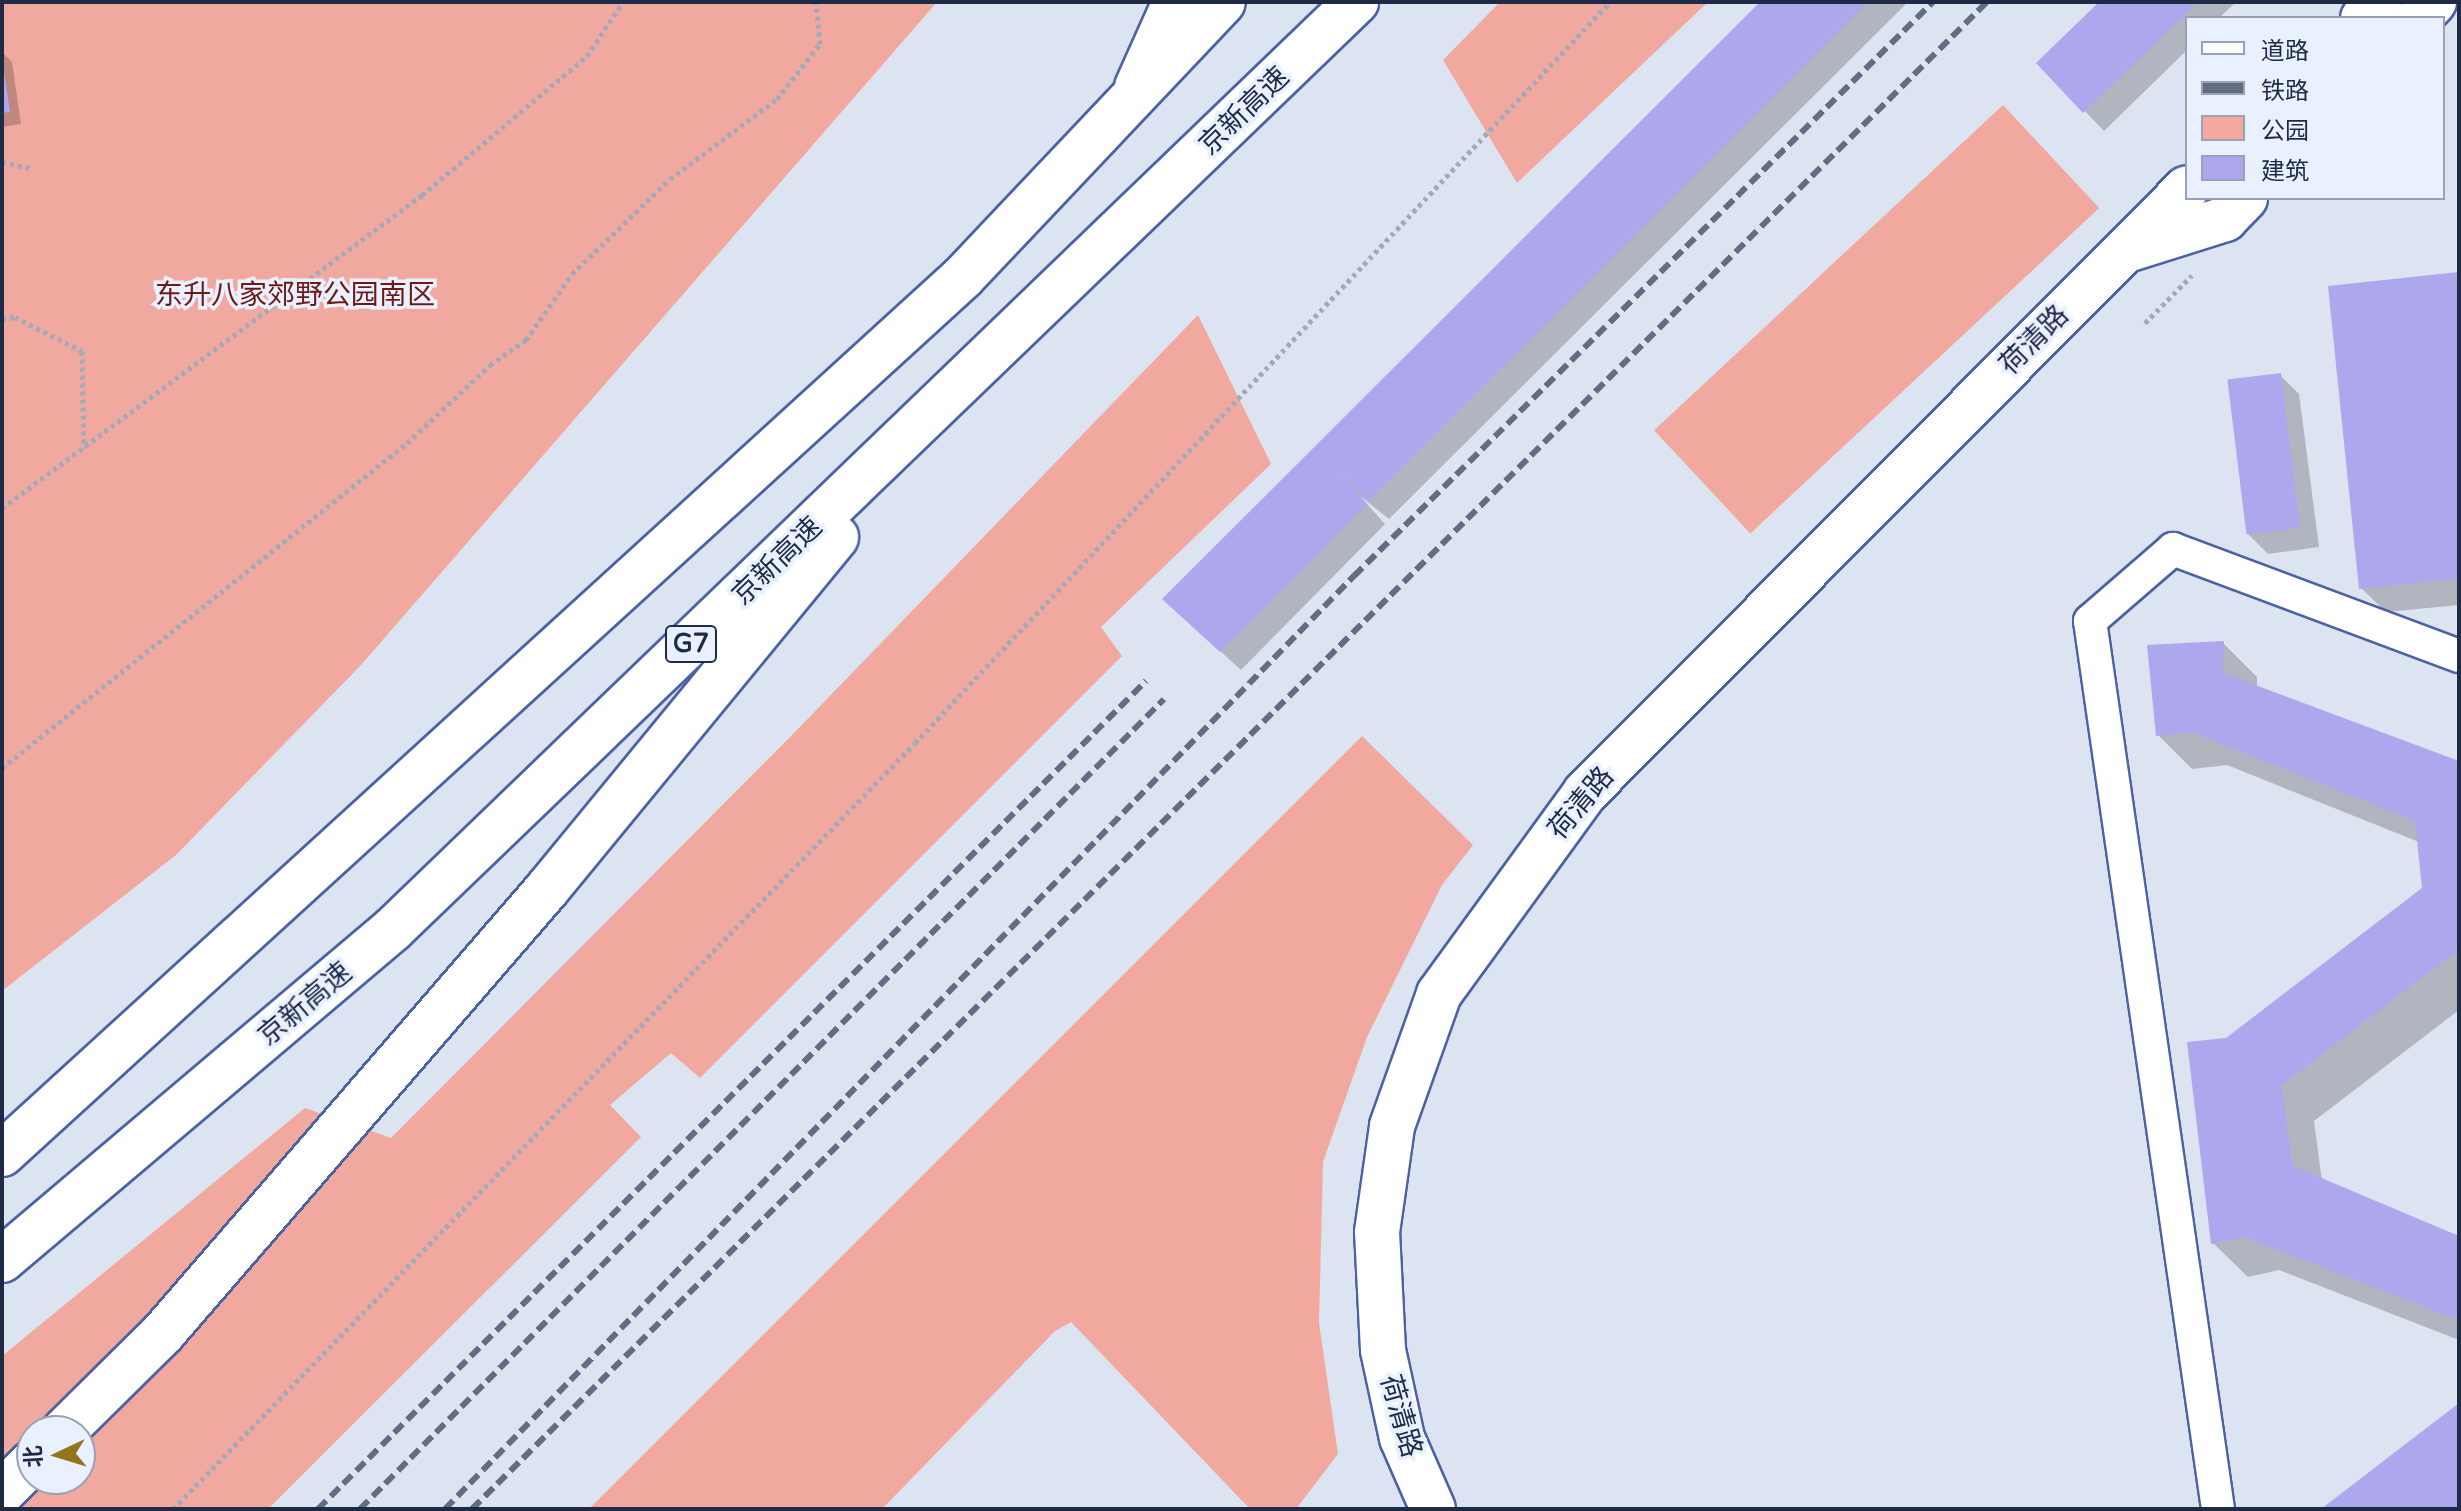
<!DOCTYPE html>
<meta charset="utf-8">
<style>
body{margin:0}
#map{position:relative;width:2461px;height:1511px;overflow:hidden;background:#dce3f1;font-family:"Varela Round","Noto Sans SC",sans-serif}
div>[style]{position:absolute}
.green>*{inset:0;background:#f1a99f;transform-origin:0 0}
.shadow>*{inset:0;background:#0003}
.building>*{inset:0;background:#ada7ed;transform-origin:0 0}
.path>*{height:5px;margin-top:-2.5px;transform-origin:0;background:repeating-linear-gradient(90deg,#a1a9bb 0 4px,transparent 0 8px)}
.roads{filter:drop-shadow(2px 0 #4b62a3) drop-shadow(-2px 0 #4b62a3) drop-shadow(0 2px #4b62a3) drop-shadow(0 -2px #4b62a3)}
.minor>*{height:32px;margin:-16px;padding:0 16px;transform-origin:16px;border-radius:16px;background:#fff}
.secondary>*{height:44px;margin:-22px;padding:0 22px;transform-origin:22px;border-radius:22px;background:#fff}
.motorway>*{height:44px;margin:-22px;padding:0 22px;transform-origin:22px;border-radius:22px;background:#fff}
.rail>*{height:6px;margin-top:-3px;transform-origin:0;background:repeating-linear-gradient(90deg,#626c83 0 12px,transparent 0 18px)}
span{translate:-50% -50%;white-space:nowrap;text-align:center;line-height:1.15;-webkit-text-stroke:7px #e9f0ff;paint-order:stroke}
.shield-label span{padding:2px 6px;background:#e9f0ff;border:2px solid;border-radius:6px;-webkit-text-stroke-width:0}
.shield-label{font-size:26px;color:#1f2a46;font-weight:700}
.street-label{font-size:28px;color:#1f2a46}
.park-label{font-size:28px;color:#6d1a16}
.frame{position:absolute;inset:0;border:4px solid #1f2a46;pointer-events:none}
.legend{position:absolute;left:2185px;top:16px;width:260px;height:184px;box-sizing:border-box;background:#e9f0ff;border:2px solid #98a1b5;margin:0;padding:10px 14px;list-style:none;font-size:24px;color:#1f2a46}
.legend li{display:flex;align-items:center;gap:16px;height:40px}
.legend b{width:40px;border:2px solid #98a1b5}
.north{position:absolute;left:16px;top:1415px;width:80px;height:80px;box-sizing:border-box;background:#e9f0ff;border:2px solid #98a1b5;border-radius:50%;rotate:266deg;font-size:22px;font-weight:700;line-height:32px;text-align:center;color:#1f2a46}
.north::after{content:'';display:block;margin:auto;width:28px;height:36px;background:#94741c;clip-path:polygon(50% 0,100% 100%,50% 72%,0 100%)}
</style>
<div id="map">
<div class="green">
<i style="clip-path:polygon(2px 2px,937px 2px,361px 665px,176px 855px,2px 991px)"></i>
<i style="clip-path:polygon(1500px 2px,1708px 2px,1517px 183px,1443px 60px)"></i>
<i style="left:2003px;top:105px;width:141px;height:477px;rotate:47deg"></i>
<i style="clip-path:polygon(evenodd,1198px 315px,1271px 464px,1101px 627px,1122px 656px,700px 1078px,671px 1053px,610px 1105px,641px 1137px,268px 1509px,2px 1509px,2px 1356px,305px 1108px,391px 1138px,796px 731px,1198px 315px,32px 1431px,80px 1431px,80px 1479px,32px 1479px,32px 1431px)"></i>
<i style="clip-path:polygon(1362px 736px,1473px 845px,1442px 885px,1367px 1037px,1323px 1162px,1319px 1323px,1338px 1454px,1296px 1509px,1250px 1509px,1071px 1322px,1055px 1331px,882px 1509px,589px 1509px)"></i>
</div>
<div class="shadow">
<i style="clip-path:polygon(1763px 2px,1908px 2px,1389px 519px,1360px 496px,1385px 524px,1241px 670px,1184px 618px)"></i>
<i style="clip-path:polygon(2102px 2px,2236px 2px,2219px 18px,2187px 18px,2187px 50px,2104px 131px,2039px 63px)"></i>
<i style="clip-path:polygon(2px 52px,12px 62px,21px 124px,2px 127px)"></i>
<i style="clip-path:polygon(2459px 274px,2459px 605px,2386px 612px,2361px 588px)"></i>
<i style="clip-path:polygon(2280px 375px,2299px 394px,2319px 547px,2268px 554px,2249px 535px)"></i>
<i style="clip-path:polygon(2223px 643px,2257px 677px,2257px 688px,2459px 763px,2459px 1010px,2314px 1121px,2322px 1181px,2459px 1238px,2459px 1340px,2279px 1270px,2248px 1277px,2213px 1243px,2226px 1040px,2424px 889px,2419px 842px,2227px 765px,2192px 769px,2158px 735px)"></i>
</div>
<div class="building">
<i style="clip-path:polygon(1760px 2px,1868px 2px,1368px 501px,1336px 468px,1367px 504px,1220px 652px,1162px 599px)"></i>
<i style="clip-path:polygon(2099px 2px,2198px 2px,2083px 113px,2036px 63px)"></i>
<i style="clip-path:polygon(4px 72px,10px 112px,2px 113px,2px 73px)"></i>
<i style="clip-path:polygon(2459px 272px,2459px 578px,2359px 589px,2328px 286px)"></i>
<i style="left:2281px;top:373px;width:156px;height:54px;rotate:83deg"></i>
<i style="clip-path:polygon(2224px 641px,2223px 673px,2459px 761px,2459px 949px,2281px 1086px,2293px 1166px,2459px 1236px,2459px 1320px,2244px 1237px,2211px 1244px,2187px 1042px,2226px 1038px,2422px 888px,2415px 821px,2191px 732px,2156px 736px,2147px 645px)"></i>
<i style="clip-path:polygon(2459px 1403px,2459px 1509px,2321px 1509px)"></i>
</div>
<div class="path">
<i style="left:2px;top:162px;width:30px;rotate:12deg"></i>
<i style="left:2px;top:319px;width:13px;rotate:-9deg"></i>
<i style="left:15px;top:317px;width:75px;rotate:26.9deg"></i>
<i style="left:82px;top:351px;width:97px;rotate:88.8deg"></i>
<i style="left:2145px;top:323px;width:67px;rotate:-45.6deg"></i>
<i style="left:2px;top:508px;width:524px;rotate:-36.69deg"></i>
<i style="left:422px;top:195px;width:216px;rotate:-40.1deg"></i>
<i style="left:587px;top:56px;width:65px;rotate:-56.3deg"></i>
<i style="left:2px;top:768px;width:519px;rotate:-38.75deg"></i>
<i style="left:407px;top:443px;width:114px;rotate:-43.2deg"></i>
<i style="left:490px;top:365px;width:44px;rotate:-34.8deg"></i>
<i style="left:526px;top:340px;width:80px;rotate:-55.1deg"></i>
<i style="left:572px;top:274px;width:136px;rotate:-44.1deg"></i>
<i style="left:670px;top:179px;width:134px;rotate:-36.8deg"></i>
<i style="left:777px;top:99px;width:70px;rotate:-52deg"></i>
<i style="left:820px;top:44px;width:42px;rotate:-95.4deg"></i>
<i style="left:173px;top:1509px;width:1066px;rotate:-45.91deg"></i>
<i style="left:915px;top:743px;width:1016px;rotate:-46.83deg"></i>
</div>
<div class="roads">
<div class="minor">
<i style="left:2218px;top:1509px;width:897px;rotate:-98.2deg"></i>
<i style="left:2090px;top:621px;width:110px;rotate:-40.9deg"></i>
<i style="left:2173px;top:549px;width:305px;rotate:20.5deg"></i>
</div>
<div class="secondary">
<i style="left:2363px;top:18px;width:23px;rotate:-43deg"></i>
<i style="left:2419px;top:18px;width:22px;rotate:-47deg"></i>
<i style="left:1137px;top:87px;width:93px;rotate:-65.9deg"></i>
<i style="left:2130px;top:249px;width:100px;rotate:-17.5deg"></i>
<i style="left:2225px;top:219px;width:29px;rotate:-46deg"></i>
<i style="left:1433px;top:1509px;width:77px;rotate:-113.6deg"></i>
<i style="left:1402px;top:1438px;width:90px;rotate:-102.2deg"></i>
<i style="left:1383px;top:1350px;width:118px;rotate:-92.9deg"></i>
<i style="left:1377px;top:1232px;width:107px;rotate:-81.9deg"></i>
<i style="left:1392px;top:1126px;width:140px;rotate:-70.4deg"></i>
<i style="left:1439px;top:994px;width:248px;rotate:-54deg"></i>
<i style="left:1585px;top:793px;width:853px;rotate:-45.14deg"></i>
</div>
<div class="motorway">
<i style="left:2px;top:1154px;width:1301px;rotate:-42.38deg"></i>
<i style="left:963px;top:277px;width:378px;rotate:-46.6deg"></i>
<i style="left:2px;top:1260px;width:512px;rotate:-40.25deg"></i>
<i style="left:393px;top:929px;width:1337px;rotate:-43.91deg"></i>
<i style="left:64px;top:1431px;width:139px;rotate:-44.7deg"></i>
<i style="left:163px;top:1333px;width:588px;rotate:-49.13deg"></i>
<i style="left:548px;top:888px;width:454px;rotate:-50.6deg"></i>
<i style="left:2px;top:1492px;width:42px;rotate:-44deg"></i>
</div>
</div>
<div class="rail">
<i style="left:318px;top:1509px;width:1171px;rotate:-45deg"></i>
<i style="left:360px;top:1509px;width:1141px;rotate:-45.21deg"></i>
<i style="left:445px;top:1509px;width:1303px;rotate:-45.75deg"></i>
<i style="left:1354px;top:576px;width:815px;rotate:-44.75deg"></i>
<i style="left:472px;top:1509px;width:2137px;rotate:-44.85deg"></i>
</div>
<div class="shield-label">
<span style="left:691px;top:644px">G7</span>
</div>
<div class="street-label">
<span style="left:1244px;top:111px;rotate:-44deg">京新高速</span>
<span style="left:2034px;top:340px;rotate:-45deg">荷清路</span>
<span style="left:777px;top:561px;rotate:-44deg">京新高速</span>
<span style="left:1581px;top:803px;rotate:-50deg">荷清路</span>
<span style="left:305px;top:1004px;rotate:-40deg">京新高速</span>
<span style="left:1401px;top:1416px;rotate:74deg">荷清路</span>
</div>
<div class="park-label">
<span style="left:295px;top:295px">东升八家郊野公园南区</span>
</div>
<div class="frame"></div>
<ul class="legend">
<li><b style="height:10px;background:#fff"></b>道路</li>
<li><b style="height:10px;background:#626c83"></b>铁路</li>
<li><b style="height:22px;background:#f1a99f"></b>公园</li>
<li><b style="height:22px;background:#ada7ed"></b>建筑</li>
</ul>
<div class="north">北</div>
</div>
